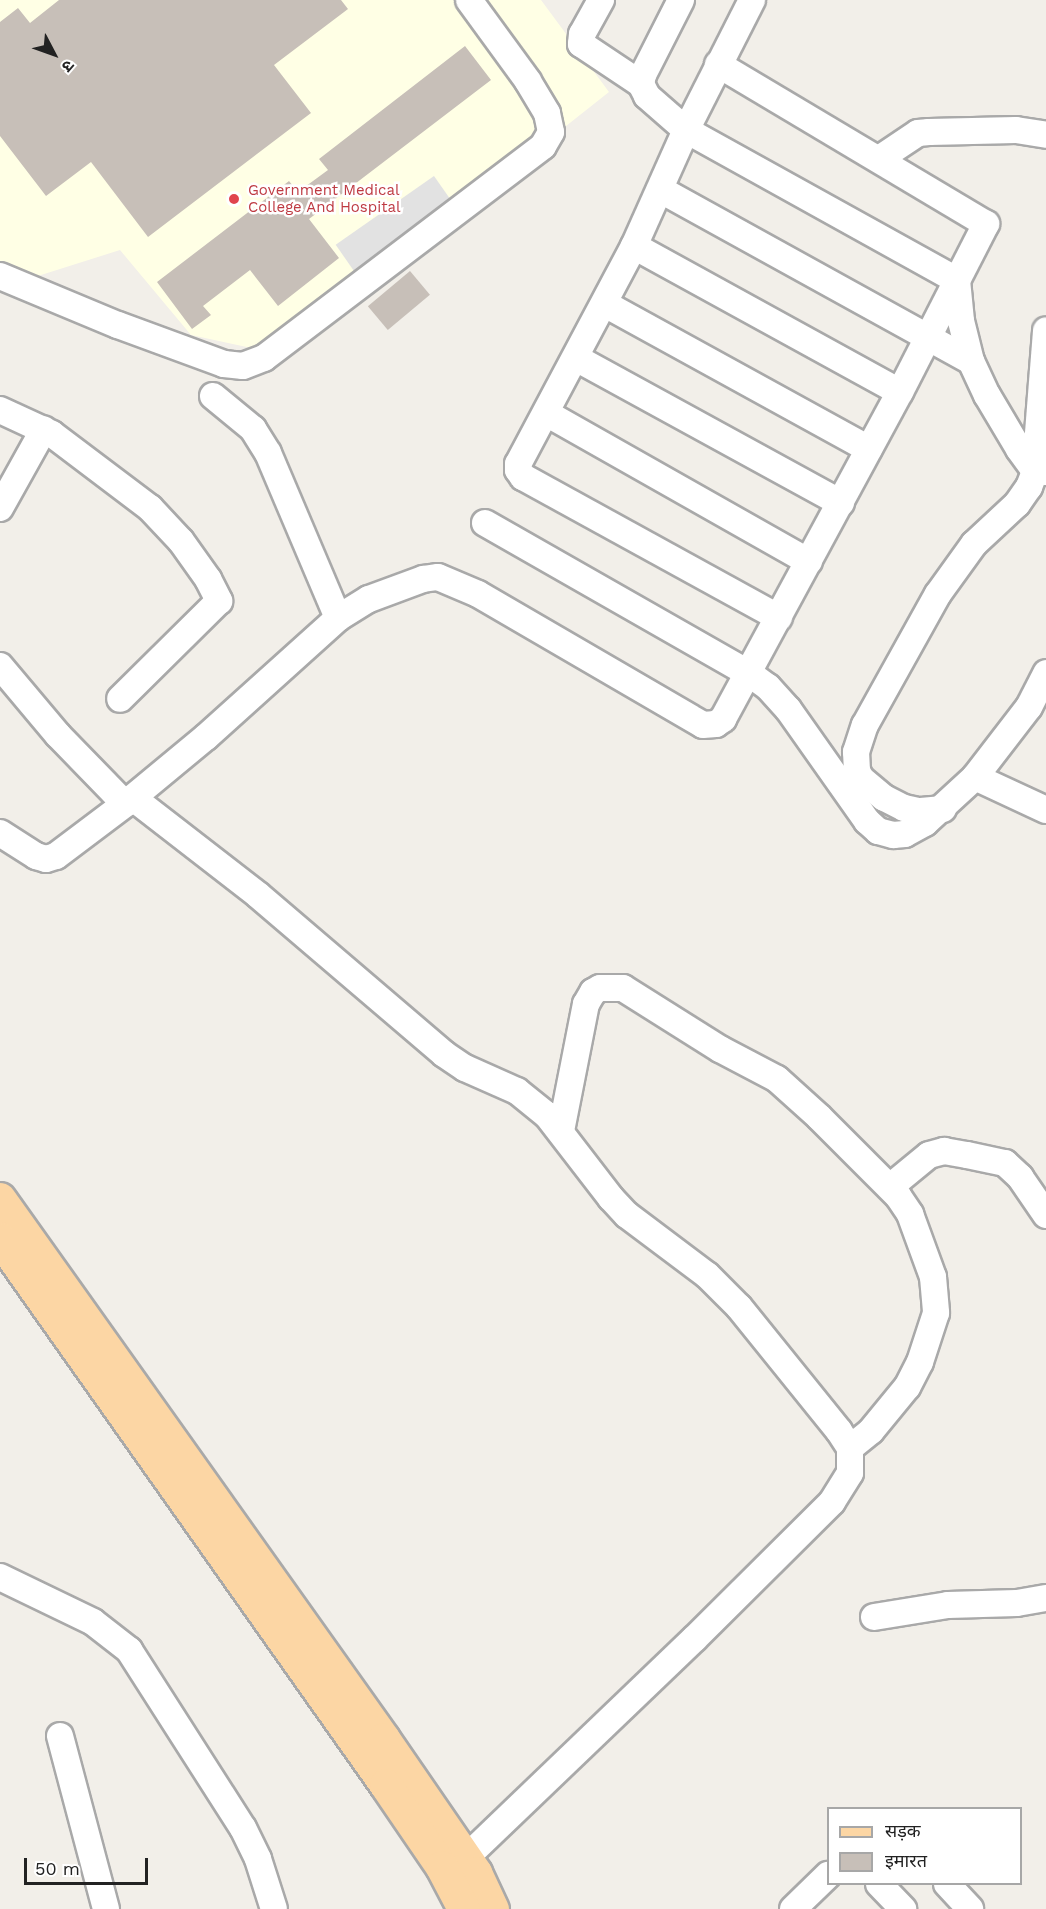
<!DOCTYPE html>
<meta charset="utf-8">
<style>
body{margin:0}
#map{position:relative;width:1046px;height:1909px;overflow:hidden;background:#f2efe9;font-family:"Work Sans","Noto Sans Devanagari",sans-serif}
div>[style]{position:absolute}
.education>*{inset:0;background:#ffffe5}
.parking>*{inset:0;background:#e2e2e2;transform-origin:0 0}
.building>*{inset:0;background:#c7bfb8;transform-origin:0 0}
.roads{filter:drop-shadow(2px 0 #a9a9a9) drop-shadow(-2px 0 #a9a9a9) drop-shadow(0 2px #a9a9a9) drop-shadow(0 -2px #a9a9a9)}
.minor>*{height:26px;margin:-13px;padding:0 13px;transform-origin:13px;border-radius:13px;background:#fff}
.major>*{height:32px;margin:-16px;padding:0 16px;transform-origin:16px;border-radius:16px;background:#fcd6a4}
.dots>*{width:16px;height:16px;translate:-50% -50%;box-sizing:border-box;border:3px solid #fff;border-radius:50%}
span{translate:-50% -50%;white-space:nowrap;text-align:center;line-height:1.15;-webkit-text-stroke:5px #fff;paint-order:stroke}
.health-label{font-size:15px;color:#be3a42}
.left{translate:0 -50%;text-align:left}
.legend{position:absolute;left:827px;top:1807px;width:195px;height:78px;box-sizing:border-box;background:#fff;border:2px solid #a7a7a7;margin:0;padding:8px 10px;list-style:none;font-size:18px;color:#222}
.legend li{display:flex;align-items:center;gap:12px;height:30px}
.legend b{width:30px;border:2px solid #a7a7a7}
.north{position:absolute;left:24px;top:24px;width:60px;height:60px;-webkit-text-stroke:4px #fff;paint-order:stroke;rotate:131deg;font-size:16px;font-weight:700;line-height:24px;text-align:center;color:#222}
.north::after{content:'';display:block;margin:auto;width:21px;height:27px;background:#222;clip-path:polygon(50% 0,100% 100%,50% 72%,0 100%)}
.scale{position:absolute;left:24px;top:1858px;width:124px;height:27px;box-sizing:border-box;border:3px solid #222;border-top:0;padding-left:8px;font-size:18px;line-height:21px;white-space:nowrap;color:#222;-webkit-text-stroke:4px #fff;paint-order:stroke}
</style>
<div id="map">
<div class="education">
<i style="clip-path:polygon(0 0,541px 0,609px 92px,537px 149px,261px 350px,191px 335px,120px 250px,0 288px)"></i>
</div>
<div class="parking">
<i style="left:434px;top:176px;width:37px;height:120px;rotate:55deg"></i>
</div>
<div class="building">
<i style="clip-path:polygon(59px 0,341px 0,348px 9px,274px 65px,311px 113px,148px 237px,91px 162px,46px 196px,0 136px,0 22px,18px 8px,30px 23px)"></i>
<i style="clip-path:polygon(465px 46px,491px 80px,309px 219px,339px 258px,278px 306px,250px 270px,203px 306px,211px 315px,192px 329px,157px 282px,289px 181px,298px 192px,328px 170px,319px 159px)"></i>
<i style="left:410px;top:271px;width:31px;height:55px;rotate:50deg"></i>
</div>
<div class="roads">
<div class="minor">
<i style="left:601px;top:0;width:39px;rotate:119deg"></i>
<i style="left:582px;top:34px;width:10px;rotate:96deg"></i>
<i style="left:581px;top:44px;width:72px;rotate:33.7deg"></i>
<i style="left:681px;top:0;width:84px;rotate:116.9deg"></i>
<i style="left:643px;top:75px;width:9px;rotate:103deg"></i>
<i style="left:641px;top:84px;width:13px;rotate:63deg"></i>
<i style="left:647px;top:96px;width:52px;rotate:41.1deg"></i>
<i style="left:686px;top:130px;width:310px;rotate:29deg"></i>
<i style="left:957px;top:280px;width:41px;rotate:84.4deg"></i>
<i style="left:961px;top:321px;width:41px;rotate:76deg"></i>
<i style="left:971px;top:361px;width:38px;rotate:65deg"></i>
<i style="left:987px;top:395px;width:63px;rotate:59.3deg"></i>
<i style="left:1019px;top:449px;width:27px;rotate:54deg"></i>
<i style="left:1035px;top:471px;width:11px;rotate:5deg"></i>
<i style="left:752px;top:0;width:146px;rotate:116.9deg"></i>
<i style="left:686px;top:130px;width:127px;rotate:114.1deg"></i>
<i style="left:634px;top:246px;width:247px;rotate:118deg"></i>
<i style="left:518px;top:464px;width:6px;rotate:90deg"></i>
<i style="left:518px;top:470px;width:9px;rotate:54deg"></i>
<i style="left:523px;top:477px;width:292px;rotate:28.8deg"></i>
<i style="left:879px;top:159px;width:47px;rotate:-33.7deg"></i>
<i style="left:918px;top:133px;width:11px;rotate:-5deg"></i>
<i style="left:929px;top:132px;width:87px;rotate:-1.3deg"></i>
<i style="left:1016px;top:130px;width:30px;rotate:9deg"></i>
<i style="left:661px;top:190px;width:354px;rotate:28.9deg"></i>
<i style="left:634px;top:246px;width:303px;rotate:28.8deg"></i>
<i style="left:0;top:276px;width:128px;rotate:22.6deg"></i>
<i style="left:118px;top:325px;width:113px;rotate:20.2deg"></i>
<i style="left:224px;top:364px;width:19px;rotate:6deg"></i>
<i style="left:243px;top:366px;width:22px;rotate:-21deg"></i>
<i style="left:264px;top:358px;width:350px;rotate:-37.2deg"></i>
<i style="left:543px;top:146px;width:16px;rotate:-60deg"></i>
<i style="left:551px;top:132px;width:19px;rotate:-102deg"></i>
<i style="left:547px;top:113px;width:37px;rotate:-121deg"></i>
<i style="left:528px;top:81px;width:100px;rotate:-126.1deg"></i>
<i style="left:605px;top:304px;width:301px;rotate:28.8deg"></i>
<i style="left:576px;top:358px;width:302px;rotate:28.7deg"></i>
<i style="left:213px;top:396px;width:52px;rotate:39.5deg"></i>
<i style="left:253px;top:429px;width:28px;rotate:58deg"></i>
<i style="left:268px;top:453px;width:179px;rotate:67deg"></i>
<i style="left:0;top:410px;width:57px;rotate:24.8deg"></i>
<i style="left:52px;top:434px;width:123px;rotate:37.1deg"></i>
<i style="left:150px;top:508px;width:45px;rotate:46.8deg"></i>
<i style="left:181px;top:541px;width:47px;rotate:54.6deg"></i>
<i style="left:208px;top:579px;width:25px;rotate:63deg"></i>
<i style="left:219px;top:601px;width:139px;rotate:135.3deg"></i>
<i style="left:546px;top:413px;width:302px;rotate:29.5deg"></i>
<i style="left:0;top:508px;width:90px;rotate:-60.9deg"></i>
<i style="left:485px;top:523px;width:305px;rotate:29.7deg"></i>
<i style="left:750px;top:674px;width:22px;rotate:36deg"></i>
<i style="left:768px;top:687px;width:30px;rotate:48deg"></i>
<i style="left:788px;top:709px;width:137px;rotate:54.8deg"></i>
<i style="left:867px;top:821px;width:15px;rotate:42deg"></i>
<i style="left:878px;top:831px;width:16px;rotate:15deg"></i>
<i style="left:893px;top:835px;width:12px;rotate:-5deg"></i>
<i style="left:905px;top:834px;width:23px;rotate:-29deg"></i>
<i style="left:925px;top:823px;width:68px;rotate:-42.6deg"></i>
<i style="left:975px;top:777px;width:88px;rotate:-52.4deg"></i>
<i style="left:1029px;top:707px;width:38px;rotate:-63deg"></i>
<i style="left:0;top:666px;width:90px;rotate:50deg"></i>
<i style="left:58px;top:735px;width:96px;rotate:45.8deg"></i>
<i style="left:975px;top:777px;width:78px;rotate:24.9deg"></i>
<i style="left:133px;top:798px;width:158px;rotate:37.8deg"></i>
<i style="left:258px;top:895px;width:245px;rotate:40.5deg"></i>
<i style="left:444px;top:1054px;width:25px;rotate:34deg"></i>
<i style="left:465px;top:1068px;width:57px;rotate:23.9deg"></i>
<i style="left:517px;top:1091px;width:38px;rotate:39deg"></i>
<i style="left:547px;top:1115px;width:105px;rotate:52.4deg"></i>
<i style="left:611px;top:1198px;width:23px;rotate:47deg"></i>
<i style="left:627px;top:1215px;width:100px;rotate:36.9deg"></i>
<i style="left:707px;top:1275px;width:45px;rotate:45deg"></i>
<i style="left:739px;top:1307px;width:159px;rotate:51.1deg"></i>
<i style="left:839px;top:1431px;width:20px;rotate:57deg"></i>
<i style="left:850px;top:1448px;width:25px;rotate:90deg"></i>
<i style="left:850px;top:1473px;width:34px;rotate:122deg"></i>
<i style="left:832px;top:1502px;width:194px;rotate:135.2deg"></i>
<i style="left:694px;top:1639px;width:316px;rotate:136.2deg"></i>
<i style="left:943px;top:809px;width:25px;rotate:175deg"></i>
<i style="left:918px;top:811px;width:14px;rotate:-168deg"></i>
<i style="left:904px;top:808px;width:22px;rotate:-153deg"></i>
<i style="left:884px;top:798px;width:30px;rotate:-140deg"></i>
<i style="left:861px;top:779px;width:9px;rotate:-117deg"></i>
<i style="left:857px;top:771px;width:19px;rotate:-93deg"></i>
<i style="left:856px;top:752px;width:28px;rotate:-72deg"></i>
<i style="left:865px;top:725px;width:150px;rotate:-60.9deg"></i>
<i style="left:938px;top:594px;width:62px;rotate:-54.2deg"></i>
<i style="left:974px;top:544px;width:59px;rotate:-42.9deg"></i>
<i style="left:1017px;top:504px;width:21px;rotate:-55deg"></i>
<i style="left:1029px;top:487px;width:17px;rotate:-69deg"></i>
<i style="left:1035px;top:471px;width:141px;rotate:-85.5deg"></i>
<i style="left:0;top:833px;width:43px;rotate:32.6deg"></i>
<i style="left:36px;top:856px;width:10px;rotate:17deg"></i>
<i style="left:46px;top:859px;width:10px;rotate:-17deg"></i>
<i style="left:56px;top:856px;width:86px;rotate:-37deg"></i>
<i style="left:125px;top:804px;width:105px;rotate:-39.6deg"></i>
<i style="left:206px;top:737px;width:178px;rotate:-42deg"></i>
<i style="left:338px;top:618px;width:36px;rotate:-32deg"></i>
<i style="left:369px;top:599px;width:58px;rotate:-20.3deg"></i>
<i style="left:423px;top:579px;width:15px;rotate:-8deg"></i>
<i style="left:438px;top:577px;width:43px;rotate:23deg"></i>
<i style="left:478px;top:594px;width:260px;rotate:30.2deg"></i>
<i style="left:703px;top:725px;width:13px;rotate:-4deg"></i>
<i style="left:716px;top:724px;width:9px;rotate:-36deg"></i>
<i style="left:723px;top:719px;width:372px;rotate:-61.6deg"></i>
<i style="left:900px;top:392px;width:189px;rotate:-62.9deg"></i>
<i style="left:986px;top:224px;width:312px;rotate:-149.2deg"></i>
<i style="left:561px;top:1131px;width:129px;rotate:-78.9deg"></i>
<i style="left:586px;top:1004px;width:14px;rotate:-60deg"></i>
<i style="left:593px;top:992px;width:8px;rotate:-30deg"></i>
<i style="left:600px;top:988px;width:23px"></i>
<i style="left:623px;top:988px;width:115px;rotate:32.2deg"></i>
<i style="left:720px;top:1049px;width:64px;rotate:27.8deg"></i>
<i style="left:777px;top:1079px;width:57px;rotate:42.1deg"></i>
<i style="left:819px;top:1117px;width:112px;rotate:45deg"></i>
<i style="left:898px;top:1196px;width:22px;rotate:56deg"></i>
<i style="left:910px;top:1214px;width:67px;rotate:69.9deg"></i>
<i style="left:933px;top:1277px;width:36px;rotate:85deg"></i>
<i style="left:936px;top:1313px;width:52px;rotate:108.1deg"></i>
<i style="left:920px;top:1362px;width:28px;rotate:117deg"></i>
<i style="left:907px;top:1387px;width:57px;rotate:129.3deg"></i>
<i style="left:871px;top:1431px;width:27px;rotate:141deg"></i>
<i style="left:890px;top:1187px;width:50px;rotate:-39.4deg"></i>
<i style="left:929px;top:1155px;width:16px;rotate:-15deg"></i>
<i style="left:944px;top:1151px;width:23px;rotate:10deg"></i>
<i style="left:967px;top:1155px;width:39px;rotate:12deg"></i>
<i style="left:1005px;top:1163px;width:21px;rotate:43deg"></i>
<i style="left:1020px;top:1177px;width:46px;rotate:55.6deg"></i>
<i style="left:0;top:1577px;width:103px;rotate:25.8deg"></i>
<i style="left:93px;top:1622px;width:46px;rotate:37.9deg"></i>
<i style="left:129px;top:1650px;width:211px;rotate:57.4deg"></i>
<i style="left:243px;top:1828px;width:34px;rotate:64deg"></i>
<i style="left:258px;top:1859px;width:52px;rotate:72.3deg"></i>
<i style="left:874px;top:1617px;width:75px;rotate:-9.2deg"></i>
<i style="left:948px;top:1605px;width:69px;rotate:-1.7deg"></i>
<i style="left:1017px;top:1603px;width:29px;rotate:-10deg"></i>
<i style="left:60px;top:1736px;width:179px;rotate:75.1deg"></i>
<i style="left:879px;top:1884px;width:35px;rotate:46deg"></i>
<i style="left:947px;top:1884px;width:34px;rotate:47deg"></i>
<i style="left:793px;top:1909px;width:49px;rotate:-44.2deg"></i>
</div>
<div class="major">
<i style="left:0;top:1199px;width:663px;rotate:54.58deg"></i>
<i style="left:384px;top:1739px;width:163px;rotate:55.5deg"></i>
<i style="left:476px;top:1873px;width:40px;rotate:65deg"></i>
<i style="left:0;top:1239px;width:669px;rotate:54.74deg"></i>
<i style="left:386px;top:1785px;width:99px;rotate:55.7deg"></i>
<i style="left:442px;top:1867px;width:47px;rotate:62.4deg"></i>
</div>
</div>
<div class="dots">
<i style="left:234px;top:199px;background:#e0444e"></i>
</div>
<div class="health-label">
<span class="left" style="left:248px;top:199px">Government Medical<br>College And Hospital</span>
</div>
<ul class="legend">
<li><b style="height:8px;background:#fcd6a4"></b>सड़क</li>
<li><b style="height:16px;background:#c7bfb8"></b>इमारत</li>
</ul>
<div class="north">उ</div>
<div class="scale">50 m</div>
</div>
